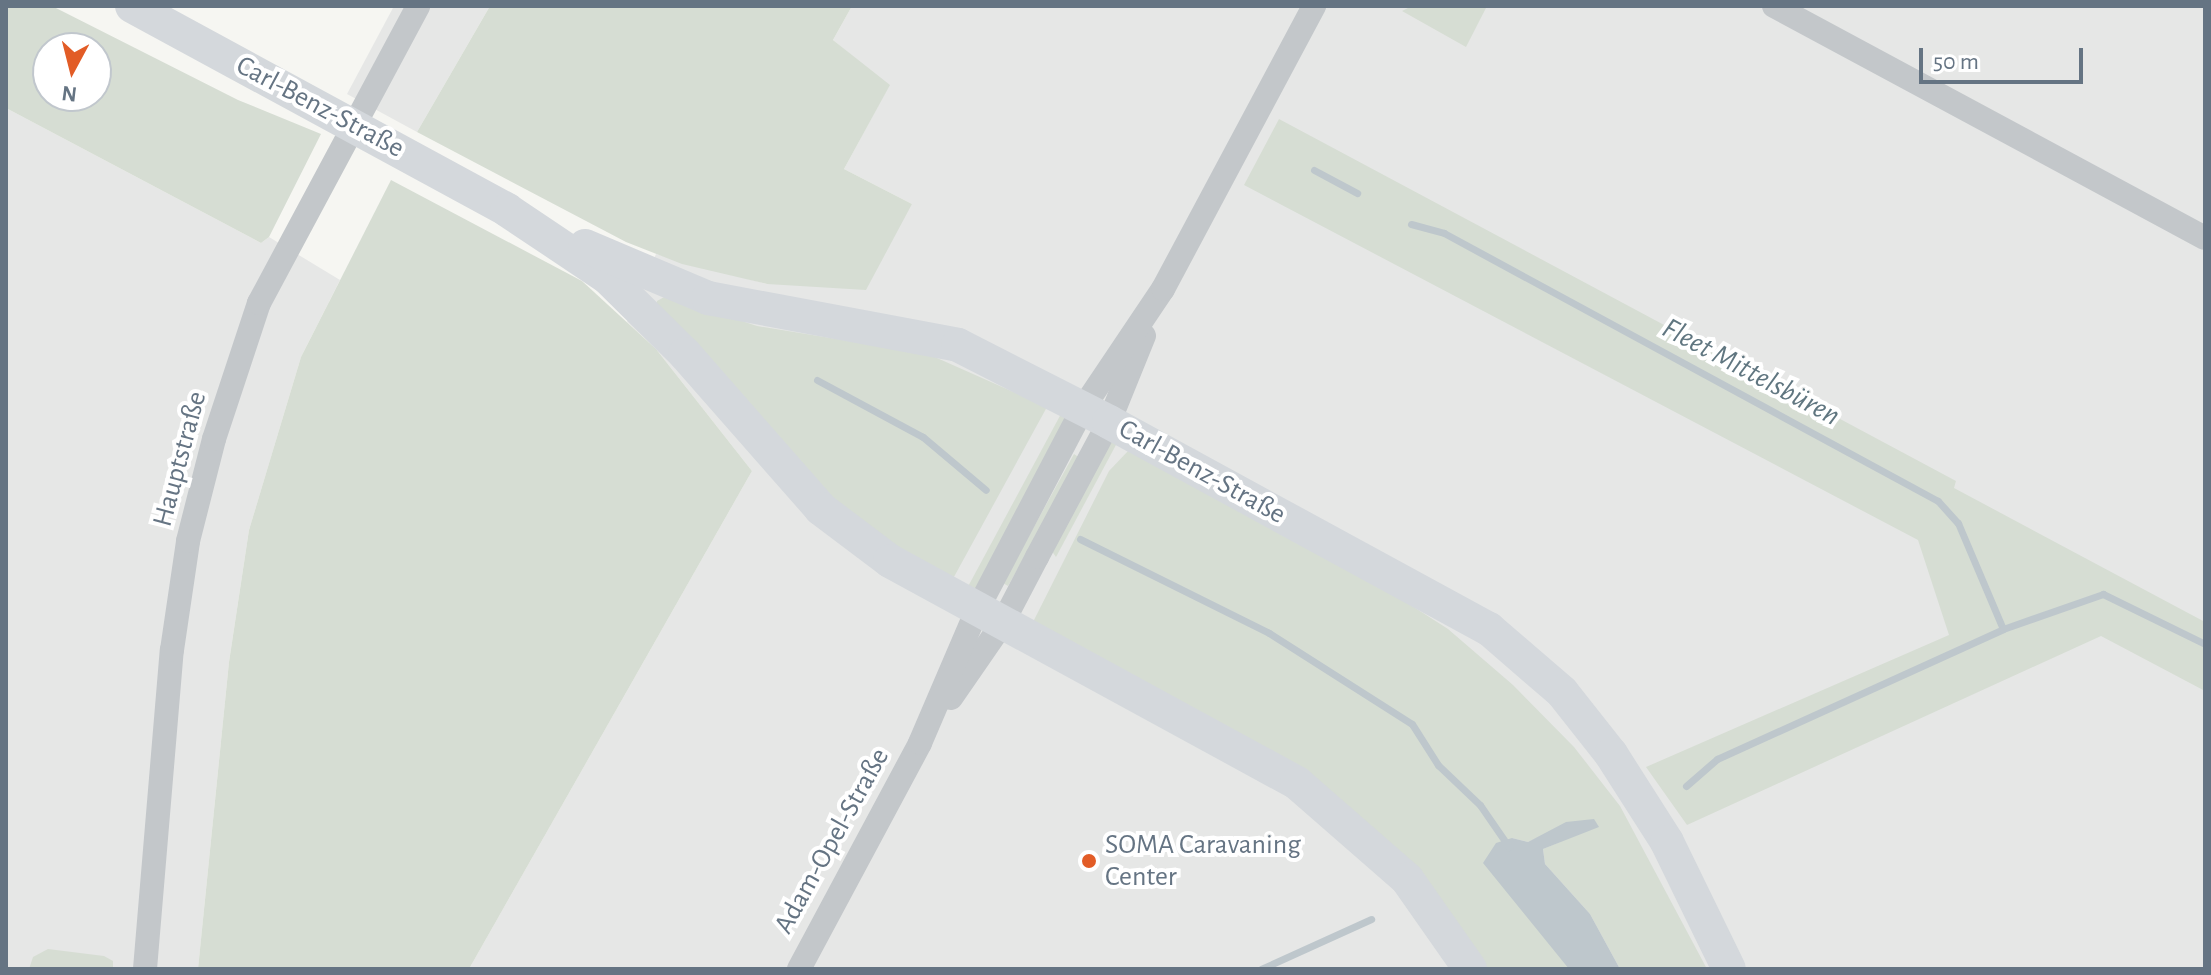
<!DOCTYPE html>
<meta charset="utf-8">
<style>
body{margin:0}
#map{position:relative;width:2211px;height:975px;overflow:hidden;background:#f6f6f2;font-family:"Alegreya Sans",sans-serif}
div>[style]{position:absolute}
.built>*{inset:0;background:#e6e7e6}
.green>*{inset:0;background:#d6ddd3}
.water>*{inset:0;background:#bec7cc}
.stream>*{height:7px;margin:-3.5px;padding:0 3.5px;transform-origin:3.5px;border-radius:3.5px;background:#bec7cc}
.street>*{height:24px;margin:-12px;padding:0 12px;transform-origin:12px;border-radius:12px;background:#c3c7ca}
.secondary>*{height:34px;margin:-17px;padding:0 17px;transform-origin:17px;border-radius:17px;background:#d4d8dc}
.dots>*{width:22px;height:22px;translate:-50% -50%;box-sizing:border-box;border:4px solid #fff;border-radius:50%}
span{translate:-50% -50%;white-space:nowrap;text-align:center;line-height:1.15;-webkit-text-stroke:8px #fff;paint-order:stroke}
.street-label{font-size:28px;color:#657483}
.poi-label{font-size:28px;color:#657483}
.left{translate:0 -50%;text-align:left}
.water-label{font-size:30px;color:#607680;font-style:italic}
.frame{position:absolute;inset:0;border:8px solid #657483;pointer-events:none}
.north{position:absolute;left:32px;top:32px;width:80px;height:80px;box-sizing:border-box;background:#fff;border:2px solid #c1c7cd;border-radius:50%;rotate:187deg;font-size:22px;font-weight:700;line-height:32px;text-align:center;color:#657483}
.north::after{content:'';display:block;margin:auto;width:28px;height:36px;background:#e25c26;clip-path:polygon(50% 0,100% 100%,50% 72%,0 100%)}
.scale{position:absolute;left:1919px;top:48px;width:164px;height:36px;box-sizing:border-box;border:4px solid #657483;border-top:0;padding-left:10px;font-size:24px;line-height:28px;white-space:nowrap;color:#657483;-webkit-text-stroke:6px #fff;paint-order:stroke}
</style>
<div id="map">
<div class="built">
<i style="clip-path:polygon(394px 6px,490px 6px,417px 132px,347px 94px)"></i>
<i style="clip-path:polygon(852px 6px,2205px 6px,2205px 969px,469px 969px,752px 471px,656px 349px,627px 322px,656px 254px,767px 284px,912px 204px,844px 169px,889px 86px,833px 40px)"></i>
<i style="clip-path:polygon(6px 108px,261px 243px,269px 237px,340px 280px,301px 357px,249px 530px,229px 662px,198px 969px,6px 969px)"></i>
</div>
<div class="green">
<i style="clip-path:polygon(evenodd,6px 6px,52px 6px,238px 100px,321px 134px,269px 237px,261px 243px,6px 108px,6px 6px,48px 48px,96px 48px,96px 96px,48px 96px,48px 48px)"></i>
<i style="clip-path:polygon(490px 6px,852px 6px,833px 40px,890px 85px,844px 169px,912px 204px,866px 290px,767px 284px,682px 264px,626px 242px,417px 132px)"></i>
<i style="clip-path:polygon(1412px 6px,1487px 6px,1466px 47px,1402px 11px)"></i>
<i style="clip-path:polygon(1279px 119px,1956px 481px,1954px 488px,2205px 622px,2205px 691px,2101px 636px,1687px 825px,1646px 767px,1949px 635px,1918px 540px,1244px 185px)"></i>
<i style="clip-path:polygon(391px 180px,582px 281px,656px 349px,752px 471px,469px 969px,198px 969px,229px 662px,249px 530px,301px 357px)"></i>
<i style="clip-path:polygon(666px 296px,757px 326px,928px 354px,1047px 407px,949px 586px,877px 545px,656px 310px,657px 301px)"></i>
<i style="clip-path:polygon(1062px 412px,1066px 418px,973px 593px,964px 594px)"></i>
<i style="clip-path:polygon(1110px 442px,1117px 443px,1056px 557px,1051px 550px)"></i>
<i style="clip-path:polygon(1128px 451px,1370px 579px,1448px 629px,1513px 685px,1574px 747px,1620px 806px,1707px 969px,1620px 969px,1590px 914px,1545px 864px,1543px 849px,1560px 842px,1541px 836px,1528px 842px,1512px 838px,1569px 969px,1482px 969px,1405px 863px,1030px 628px,1109px 471px)"></i>
<i style="clip-path:polygon(1074px 454px,1080px 458px,1008px 586px,1003px 583px)"></i>
<i style="clip-path:polygon(48px 949px,104px 956px,113px 961px,113px 969px,29px 969px,33px 957px)"></i>
</div>
<div class="water">
<i style="clip-path:polygon(1594px 819px,1599px 827px,1543px 849px,1545px 864px,1590px 914px,1620px 969px,1569px 969px,1483px 863px,1496px 843px,1512px 838px,1528px 842px,1566px 822px)"></i>
</div>
<div class="stream">
<i style="left:1314px;top:170px;width:49px;rotate:28.1deg"></i>
<i style="left:1411px;top:224px;width:34px;rotate:15deg"></i>
<i style="left:1444px;top:233px;width:562px;rotate:28.48deg"></i>
<i style="left:1938px;top:501px;width:30px;rotate:48deg"></i>
<i style="left:1958px;top:523px;width:115px;rotate:67deg"></i>
<i style="left:817px;top:380px;width:120px;rotate:28.3deg"></i>
<i style="left:923px;top:437px;width:82px;rotate:40.1deg"></i>
<i style="left:1080px;top:539px;width:211px;rotate:26.4deg"></i>
<i style="left:1269px;top:633px;width:169px;rotate:32.5deg"></i>
<i style="left:1412px;top:724px;width:49px;rotate:57.6deg"></i>
<i style="left:1438px;top:765px;width:58px;rotate:43.6deg"></i>
<i style="left:1480px;top:805px;width:51px;rotate:55.4deg"></i>
<i style="left:1686px;top:786px;width:41px;rotate:-41.1deg"></i>
<i style="left:1717px;top:759px;width:314px;rotate:-24.4deg"></i>
<i style="left:2003px;top:629px;width:106px;rotate:-19.3deg"></i>
<i style="left:2103px;top:594px;width:114px;rotate:26.1deg"></i>
<i style="left:1261px;top:969px;width:121px;rotate:-24.4deg"></i>
</div>
<div class="street">
<i style="left:1774px;top:6px;width:489px;rotate:28.3deg"></i>
<i style="left:951px;top:698px;width:90px;rotate:-55.4deg"></i>
<i style="left:1002px;top:624px;width:76px;rotate:-62.4deg"></i>
<i style="left:1037px;top:557px;width:153px;rotate:-61.9deg"></i>
<i style="left:1109px;top:422px;width:93px;rotate:-67.9deg"></i>
<i style="left:145px;top:969px;width:320px;rotate:-85.2deg"></i>
<i style="left:172px;top:650px;width:110px;rotate:-81.6deg"></i>
<i style="left:188px;top:541px;width:105px;rotate:-75.7deg"></i>
<i style="left:214px;top:439px;width:143px;rotate:-71.7deg"></i>
<i style="left:259px;top:303px;width:337px;rotate:-61.8deg"></i>
<i style="left:799px;top:969px;width:256px;rotate:-61.8deg"></i>
<i style="left:920px;top:743px;width:145px;rotate:-66.8deg"></i>
<i style="left:977px;top:610px;width:228px;rotate:-62.3deg"></i>
<i style="left:1083px;top:408px;width:143px;rotate:-56.1deg"></i>
<i style="left:1163px;top:289px;width:321px;rotate:-61.9deg"></i>
</div>
<div class="secondary">
<i style="left:132px;top:6px;width:427px;rotate:28.5deg"></i>
<i style="left:507px;top:210px;width:120px;rotate:33.8deg"></i>
<i style="left:607px;top:277px;width:110px;rotate:44.6deg"></i>
<i style="left:685px;top:354px;width:206px;rotate:48.7deg"></i>
<i style="left:821px;top:509px;width:86px;rotate:37deg"></i>
<i style="left:890px;top:561px;width:464px;rotate:28.6deg"></i>
<i style="left:1297px;top:783px;width:146px;rotate:41.1deg"></i>
<i style="left:1407px;top:879px;width:110px;rotate:55deg"></i>
<i style="left:585px;top:246px;width:134px;rotate:22.9deg"></i>
<i style="left:708px;top:298px;width:254px;rotate:10.6deg"></i>
<i style="left:958px;top:345px;width:169px;rotate:27deg"></i>
<i style="left:1109px;top:422px;width:433px;rotate:28.6deg"></i>
<i style="left:1489px;top:629px;width:96px;rotate:40.8deg"></i>
<i style="left:1562px;top:692px;width:79px;rotate:51.7deg"></i>
<i style="left:1611px;top:754px;width:104px;rotate:57.5deg"></i>
<i style="left:1667px;top:842px;width:141px;rotate:64deg"></i>
</div>
<div class="dots">
<i style="left:1089px;top:861px;background:#e25c26"></i>
</div>
<div class="street-label">
<span style="left:320px;top:107px;rotate:28deg">Carl-Benz-Straße</span>
<span style="left:180px;top:459px;rotate:-75deg">Hauptstraße</span>
<span style="left:1202px;top:472px;rotate:29deg">Carl-Benz-Straße</span>
<span style="left:832px;top:841px;rotate:-61deg">Adam-Opel-Straße</span>
</div>
<div class="poi-label">
<span class="left" style="left:1105px;top:861px">SOMA Caravaning<br>Center</span>
</div>
<div class="water-label">
<span style="left:1751px;top:372px;rotate:28deg">Fleet Mittelsbüren</span>
</div>
<div class="frame"></div>
<div class="north">N</div>
<div class="scale">50 m</div>
</div>
